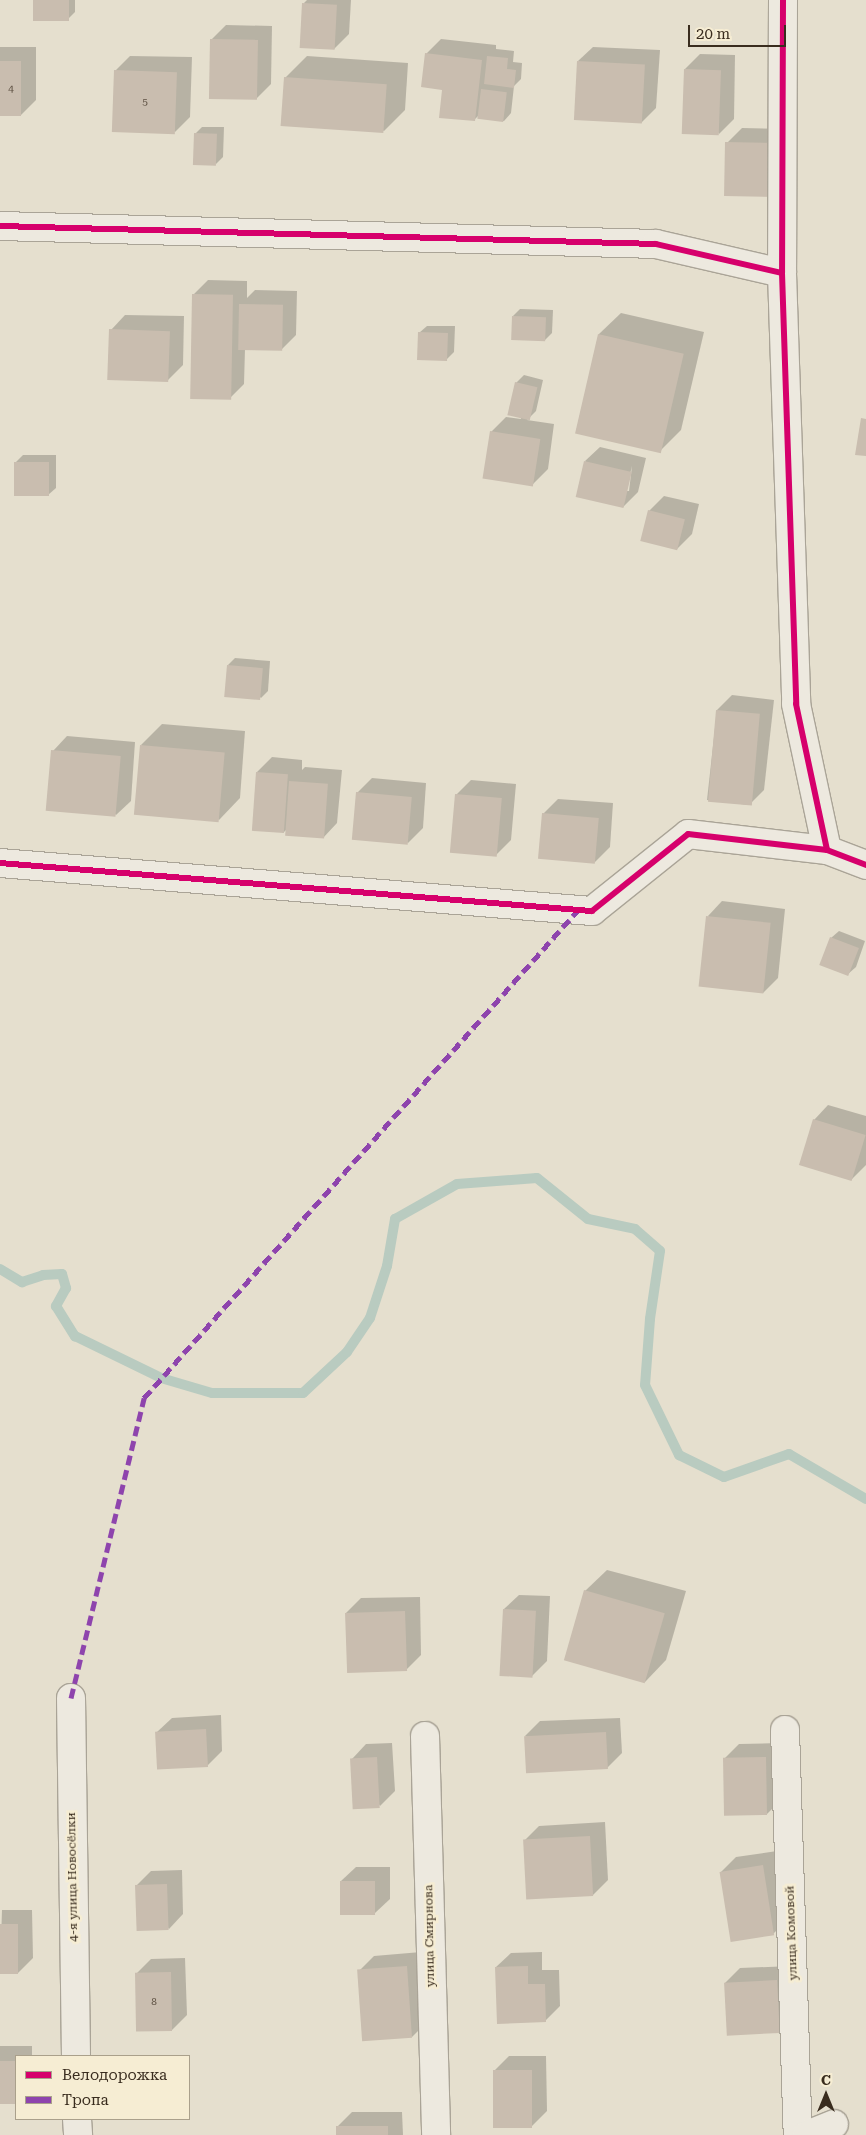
<!DOCTYPE html>
<meta charset="utf-8">
<style>
body{margin:0}
#map{position:relative;width:866px;height:2135px;overflow:hidden;background:#e5dfce;font-family:"Roboto Serif",serif}
div>[style]{position:absolute}
.shadow>*{inset:0;background:#0003}
.stream>*{height:10px;margin:-5px;padding:0 5px;transform-origin:5px;border-radius:5px;background:#b9cbc0}
.building>*{inset:0;background:#c9bdaf;transform-origin:0 0}
.roads{filter:drop-shadow(1px 0 #aaa497) drop-shadow(-1px 0 #aaa497) drop-shadow(0 1px #aaa497) drop-shadow(0 -1px #aaa497)}
.minor>*{height:28px;margin:-14px;padding:0 14px;transform-origin:14px;border-radius:14px;background:#ede9df}
.quiet>*{height:5px;margin-top:-2.5px;transform-origin:0;background:repeating-linear-gradient(90deg,#8e44ad 0 10px,transparent 0 15px)}
.cycleway>*{height:6px;margin:-3px;padding:0 3px;transform-origin:3px;border-radius:3px;background:#d6006c}
span{translate:-50% -50%;white-space:nowrap;text-align:center;line-height:1.15;-webkit-text-stroke:5px #f6edd3;paint-order:stroke}
.number-label{font-size:10px;color:#5d5042}
.number-label span{-webkit-text-stroke-width:0}
.street-label{font-size:12px;color:#392c1e}
.legend{position:absolute;left:15px;top:2055px;width:175px;height:65px;box-sizing:border-box;background:#f6edd3;border:1px solid #aaa08b;margin:0;padding:6px 9px;list-style:none;font-size:15px;color:#392c1e}
.legend li{display:flex;align-items:center;gap:10px;height:25px}
.legend b{width:25px;border:1px solid #aaa08b}
.north{position:absolute;left:801px;top:2070px;width:50px;height:50px;-webkit-text-stroke:4px #f6edd3;paint-order:stroke;rotate:0deg;font-size:14px;font-weight:700;line-height:20px;text-align:center;color:#392c1e}
.north::after{content:'';display:block;margin:auto;width:18px;height:22px;background:#392c1e;clip-path:polygon(50% 0,100% 100%,50% 72%,0 100%)}
.scale{position:absolute;left:688px;top:25px;width:98px;height:22px;box-sizing:border-box;border:2px solid #392c1e;border-top:0;padding-left:6px;font-size:15px;line-height:18px;white-space:nowrap;color:#392c1e;-webkit-text-stroke:4px #f6edd3;paint-order:stroke}
</style>
<div id="map">
<div class="shadow">
<i style="clip-path:polygon(34px 0,75px 0,75px 12px,68px 19px)"></i>
<i style="clip-path:polygon(307px 0,351px 0,349px 34px,334px 49px,304px 3px)"></i>
<i style="clip-path:polygon(226px 25px,272px 26px,271px 84px,256px 99px,211px 40px)"></i>
<i style="clip-path:polygon(441px 39px,496px 45px,496px 49px,514px 51px,513px 62px,522px 63px,521px 79px,514px 86px,511px 113px,504px 121px,479px 115px,474px 120px,444px 89px,426px 54px)"></i>
<i style="clip-path:polygon(0 47px,36px 47px,36px 100px,21px 115px,0 115px)"></i>
<i style="clip-path:polygon(593px 47px,660px 50px,656px 108px,641px 123px,578px 61px)"></i>
<i style="clip-path:polygon(700px 54px,735px 55px,734px 119px,719px 134px,685px 69px)"></i>
<i style="clip-path:polygon(130px 56px,192px 57px,190px 117px,175px 132px,115px 71px)"></i>
<i style="clip-path:polygon(307px 56px,408px 63px,405px 110px,384px 131px,285px 78px)"></i>
<i style="clip-path:polygon(202px 127px,224px 127px,223px 157px,216px 164px,195px 134px)"></i>
<i style="clip-path:polygon(742px 128px,793px 129px,791px 181px,727px 143px)"></i>
<i style="clip-path:polygon(208px 280px,247px 281px,247px 298px,255px 290px,297px 291px,296px 335px,281px 350px,245px 349px,244px 384px,229px 399px,194px 294px)"></i>
<i style="clip-path:polygon(520px 309px,553px 310px,552px 333px,545px 340px,513px 316px)"></i>
<i style="clip-path:polygon(621px 313px,704px 332px,681px 430px,660px 451px,576px 432px,599px 334px)"></i>
<i style="clip-path:polygon(125px 315px,184px 316px,183px 365px,168px 380px,111px 330px)"></i>
<i style="clip-path:polygon(427px 326px,455px 326px,454px 352px,447px 359px,419px 333px)"></i>
<i style="clip-path:polygon(524px 375px,543px 380px,536px 411px,527px 420px,554px 424px,548px 469px,533px 484px,491px 432px,506px 417px,521px 419px,516px 383px)"></i>
<i style="clip-path:polygon(evenodd,600px 447px,646px 458px,638px 492px,623px 507px,585px 461px,600px 447px,632px 466px,629px 491px,626px 491px,632px 466px)"></i>
<i style="clip-path:polygon(23px 455px,56px 455px,56px 488px,48px 495px,16px 462px)"></i>
<i style="clip-path:polygon(664px 496px,699px 504px,692px 534px,677px 549px,649px 511px)"></i>
<i style="clip-path:polygon(235px 658px,270px 661px,268px 691px,261px 698px,228px 665px)"></i>
<i style="clip-path:polygon(732px 695px,774px 700px,764px 790px,749px 805px,707px 800px,717px 710px)"></i>
<i style="clip-path:polygon(162px 724px,245px 731px,240px 798px,219px 820px,141px 745px)"></i>
<i style="clip-path:polygon(67px 736px,135px 742px,131px 801px,116px 815px,53px 751px)"></i>
<i style="clip-path:polygon(272px 757px,302px 760px,302px 770px,305px 767px,342px 770px,337px 823px,323px 838px,286px 830px,283px 833px,257px 772px)"></i>
<i style="clip-path:polygon(372px 778px,426px 783px,423px 828px,408px 843px,357px 793px)"></i>
<i style="clip-path:polygon(471px 780px,516px 784px,511px 840px,496px 855px,456px 795px)"></i>
<i style="clip-path:polygon(558px 799px,613px 803px,610px 847px,595px 862px,543px 814px)"></i>
<i style="clip-path:polygon(722px 901px,785px 909px,778px 978px,763px 993px,708px 916px)"></i>
<i style="clip-path:polygon(839px 931px,865px 941px,856px 967px,848px 974px,831px 938px)"></i>
<i style="clip-path:polygon(828px 1105px,866px 1116px,866px 1165px,852px 1179px,814px 1120px)"></i>
<i style="clip-path:polygon(607px 1570px,686px 1591px,666px 1660px,645px 1682px,585px 1591px)"></i>
<i style="clip-path:polygon(519px 1595px,550px 1596px,547px 1661px,532px 1676px,504px 1609px)"></i>
<i style="clip-path:polygon(420px 1597px,421px 1655px,406px 1670px,346px 1613px,361px 1598px)"></i>
<i style="clip-path:polygon(221px 1715px,222px 1751px,207px 1766px,157px 1732px,172px 1718px)"></i>
<i style="clip-path:polygon(620px 1718px,622px 1753px,607px 1768px,525px 1736px,540px 1721px)"></i>
<i style="clip-path:polygon(392px 1743px,395px 1791px,380px 1806px,352px 1759px,366px 1744px)"></i>
<i style="clip-path:polygon(780px 1743px,782px 1799px,767px 1814px,724px 1759px,739px 1744px)"></i>
<i style="clip-path:polygon(605px 1822px,608px 1880px,593px 1895px,524px 1841px,539px 1826px)"></i>
<i style="clip-path:polygon(777px 1851px,788px 1919px,773px 1934px,721px 1872px,736px 1857px)"></i>
<i style="clip-path:polygon(356px 1867px,390px 1867px,390px 1899px,375px 1913px,341px 1881px)"></i>
<i style="clip-path:polygon(182px 1870px,183px 1914px,169px 1929px,136px 1886px,151px 1871px)"></i>
<i style="clip-path:polygon(2px 1910px,32px 1910px,33px 1958px,18px 1973px,0 1973px)"></i>
<i style="clip-path:polygon(421px 1952px,427px 2022px,412px 2037px,359px 1971px,374px 1956px)"></i>
<i style="clip-path:polygon(542px 1952px,542px 1970px,559px 1970px,560px 2006px,545px 2021px,496px 1967px,511px 1953px)"></i>
<i style="clip-path:polygon(185px 1958px,187px 2015px,172px 2030px,136px 1974px,151px 1959px)"></i>
<i style="clip-path:polygon(792px 1966px,794px 2017px,779px 2032px,725px 1983px,740px 1968px)"></i>
<i style="clip-path:polygon(0 2046px,32px 2046px,32px 2056px,16px 2056px,16px 2103px,0 2103px)"></i>
<i style="clip-path:polygon(509px 2056px,546px 2056px,547px 2111px,532px 2126px,494px 2071px)"></i>
<i style="clip-path:polygon(352px 2112px,402px 2112px,403px 2135px,337px 2135px,337px 2127px)"></i>
</div>
<div class="stream">
<i style="left:0;top:1269px;width:26px;rotate:31deg"></i>
<i style="left:22px;top:1282px;width:22px;rotate:-18deg"></i>
<i style="left:43px;top:1275px;width:19px;rotate:-3deg"></i>
<i style="left:62px;top:1274px;width:15px;rotate:74deg"></i>
<i style="left:66px;top:1288px;width:21px;rotate:119deg"></i>
<i style="left:56px;top:1306px;width:36px;rotate:58deg"></i>
<i style="left:75px;top:1336px;width:96px;rotate:26deg"></i>
<i style="left:161px;top:1378px;width:53px;rotate:16.4deg"></i>
<i style="left:212px;top:1393px;width:91px"></i>
<i style="left:303px;top:1393px;width:60px;rotate:-43deg"></i>
<i style="left:347px;top:1352px;width:41px;rotate:-55.9deg"></i>
<i style="left:370px;top:1318px;width:55px;rotate:-71.9deg"></i>
<i style="left:387px;top:1266px;width:48px;rotate:-80.3deg"></i>
<i style="left:395px;top:1219px;width:71px;rotate:-29.4deg"></i>
<i style="left:457px;top:1184px;width:80px;rotate:-4.3deg"></i>
<i style="left:537px;top:1178px;width:65px;rotate:38.8deg"></i>
<i style="left:588px;top:1219px;width:48px;rotate:12deg"></i>
<i style="left:635px;top:1229px;width:33px;rotate:41deg"></i>
<i style="left:660px;top:1251px;width:69px;rotate:98.4deg"></i>
<i style="left:650px;top:1319px;width:66px;rotate:94.3deg"></i>
<i style="left:645px;top:1385px;width:78px;rotate:64.1deg"></i>
<i style="left:679px;top:1455px;width:50px;rotate:26.1deg"></i>
<i style="left:724px;top:1477px;width:69px;rotate:-19.5deg"></i>
<i style="left:789px;top:1454px;width:89px;rotate:30.3deg"></i>
</div>
<div class="building">
<i style="left:33px;top:0;width:36px;height:21px"></i>
<i style="left:302px;top:3px;width:35px;height:45px;rotate:3deg"></i>
<i style="left:210px;top:39px;width:48px;height:60px;rotate:1deg"></i>
<i style="clip-path:polygon(425px 53px,482px 60px,475px 121px,439px 118px,442px 90px,421px 87px)"></i>
<i style="clip-path:polygon(487px 56px,508px 58px,507px 69px,516px 70px,514px 88px,484px 84px)"></i>
<i style="left:0;top:61px;width:21px;height:55px"></i>
<i style="left:577px;top:61px;width:68px;height:59px;rotate:3deg"></i>
<i style="left:684px;top:69px;width:37px;height:65px;rotate:2deg"></i>
<i style="left:114px;top:70px;width:63px;height:62px;rotate:2deg"></i>
<i style="left:284px;top:77px;width:103px;height:49px;rotate:4deg"></i>
<i style="left:481px;top:89px;width:26px;height:30px;rotate:7deg"></i>
<i style="left:194px;top:133px;width:23px;height:32px;rotate:2deg"></i>
<i style="left:725px;top:142px;width:53px;height:54px;rotate:1deg"></i>
<i style="left:192px;top:294px;width:41px;height:105px;rotate:1deg"></i>
<i style="left:239px;top:304px;width:44px;height:46px;rotate:1deg"></i>
<i style="left:512px;top:316px;width:34px;height:24px;rotate:2deg"></i>
<i style="left:109px;top:329px;width:61px;height:51px;rotate:2deg"></i>
<i style="left:418px;top:332px;width:30px;height:28px;rotate:2deg"></i>
<i style="left:598px;top:334px;width:88px;height:102px;rotate:13deg"></i>
<i style="left:515px;top:382px;width:23px;height:34px;rotate:13deg"></i>
<i style="clip-path:polygon(861px 418px,866px 419px,866px 456px,855px 455px)"></i>
<i style="left:490px;top:431px;width:51px;height:48px;rotate:9deg"></i>
<i style="left:584px;top:461px;width:49px;height:37px;rotate:13deg"></i>
<i style="left:14px;top:462px;width:35px;height:34px"></i>
<i style="left:648px;top:510px;width:38px;height:32px;rotate:14deg"></i>
<i style="left:227px;top:665px;width:36px;height:32px;rotate:5deg"></i>
<i style="left:716px;top:710px;width:44px;height:92px;rotate:5deg"></i>
<i style="left:140px;top:745px;width:85px;height:70px;rotate:5deg"></i>
<i style="left:51px;top:750px;width:70px;height:61px;rotate:5deg"></i>
<i style="left:256px;top:772px;width:32px;height:59px;rotate:4deg"></i>
<i style="left:289px;top:781px;width:39px;height:55px;rotate:4deg"></i>
<i style="left:356px;top:792px;width:56px;height:48px;rotate:5deg"></i>
<i style="left:455px;top:794px;width:47px;height:59px;rotate:5deg"></i>
<i style="left:542px;top:813px;width:57px;height:46px;rotate:5deg"></i>
<i style="left:706px;top:916px;width:65px;height:71px;rotate:6deg"></i>
<i style="left:830px;top:937px;width:31px;height:30px;rotate:21deg"></i>
<i style="left:813px;top:1119px;width:55px;height:48px;rotate:17deg"></i>
<i style="left:584px;top:1590px;width:84px;height:73px;rotate:16deg"></i>
<i style="left:503px;top:1609px;width:33px;height:67px;rotate:3deg"></i>
<i style="left:405px;top:1611px;width:60px;height:60px;rotate:88deg"></i>
<i style="left:206px;top:1729px;width:38px;height:51px;rotate:87deg"></i>
<i style="left:606px;top:1732px;width:37px;height:82px;rotate:87deg"></i>
<i style="left:377px;top:1757px;width:51px;height:27px;rotate:87deg"></i>
<i style="left:766px;top:1757px;width:58px;height:43px;rotate:89deg"></i>
<i style="left:590px;top:1836px;width:60px;height:67px;rotate:87deg"></i>
<i style="left:763px;top:1865px;width:71px;height:44px;rotate:81deg"></i>
<i style="left:340px;top:1881px;width:35px;height:34px"></i>
<i style="left:167px;top:1884px;width:46px;height:32px;rotate:88deg"></i>
<i style="left:0;top:1924px;width:18px;height:50px"></i>
<i style="left:407px;top:1966px;width:72px;height:50px;rotate:86deg"></i>
<i style="clip-path:polygon(528px 1966px,528px 1984px,545px 1984px,546px 2022px,497px 2024px,495px 1967px)"></i>
<i style="left:171px;top:1972px;width:59px;height:36px;rotate:89deg"></i>
<i style="left:777px;top:1980px;width:53px;height:53px;rotate:87deg"></i>
<i style="left:0;top:2061px;width:16px;height:43px"></i>
<i style="left:493px;top:2070px;width:39px;height:58px"></i>
<i style="left:336px;top:2126px;width:52px;height:9px"></i>
</div>
<div class="roads">
<div class="minor">
<i style="left:783px;top:0;width:273px;rotate:90.2deg"></i>
<i style="left:782px;top:273px;width:431px;rotate:88.1deg"></i>
<i style="left:796px;top:704px;width:149px;rotate:78deg"></i>
<i style="left:827px;top:850px;width:42px;rotate:21deg"></i>
<i style="left:0;top:226px;width:656px;rotate:1.57deg"></i>
<i style="left:656px;top:244px;width:129px;rotate:13deg"></i>
<i style="left:0;top:863px;width:594px;rotate:4.64deg"></i>
<i style="left:592px;top:911px;width:123px;rotate:-38.7deg"></i>
<i style="left:688px;top:834px;width:140px;rotate:6.6deg"></i>
<i style="left:71px;top:1698px;width:358px;rotate:89.2deg"></i>
<i style="left:785px;top:1730px;width:405px;rotate:88.2deg"></i>
<i style="left:425px;top:1736px;width:399px;rotate:88.4deg"></i>
<i style="left:77px;top:2119px;width:16px;rotate:86deg"></i>
<i style="left:807px;top:2135px;width:29px;rotate:-22deg"></i>
</div>
</div>
<div class="quiet">
<i style="left:71px;top:1698px;width:309px;rotate:-76.3deg"></i>
<i style="left:144px;top:1398px;width:653px;rotate:-48.35deg"></i>
</div>
<div class="cycleway">
<i style="left:783px;top:0;width:273px;rotate:90.2deg"></i>
<i style="left:782px;top:273px;width:431px;rotate:88.1deg"></i>
<i style="left:796px;top:704px;width:149px;rotate:78deg"></i>
<i style="left:827px;top:850px;width:42px;rotate:21deg"></i>
<i style="left:0;top:226px;width:656px;rotate:1.57deg"></i>
<i style="left:656px;top:244px;width:129px;rotate:13deg"></i>
<i style="left:0;top:863px;width:594px;rotate:4.64deg"></i>
<i style="left:592px;top:911px;width:123px;rotate:-38.7deg"></i>
<i style="left:688px;top:834px;width:140px;rotate:6.6deg"></i>
</div>
<div class="number-label">
<span style="left:11px;top:89px">4</span>
<span style="left:145px;top:102px">5</span>
<span style="left:154px;top:2002px">8</span>
</div>
<div class="street-label">
<span style="left:73px;top:1877px;rotate:-91deg">4-я улица Новосёлки</span>
<span style="left:792px;top:1933px;rotate:-92deg">улица Комовой</span>
<span style="left:430px;top:1936px;rotate:-91deg">улица Смирнова</span>
</div>
<ul class="legend">
<li><b style="height:6px;background:#d6006c"></b>Велодорожка</li>
<li><b style="height:6px;background:#8e44ad"></b>Тропа</li>
</ul>
<div class="north">С</div>
<div class="scale">20 m</div>
</div>
